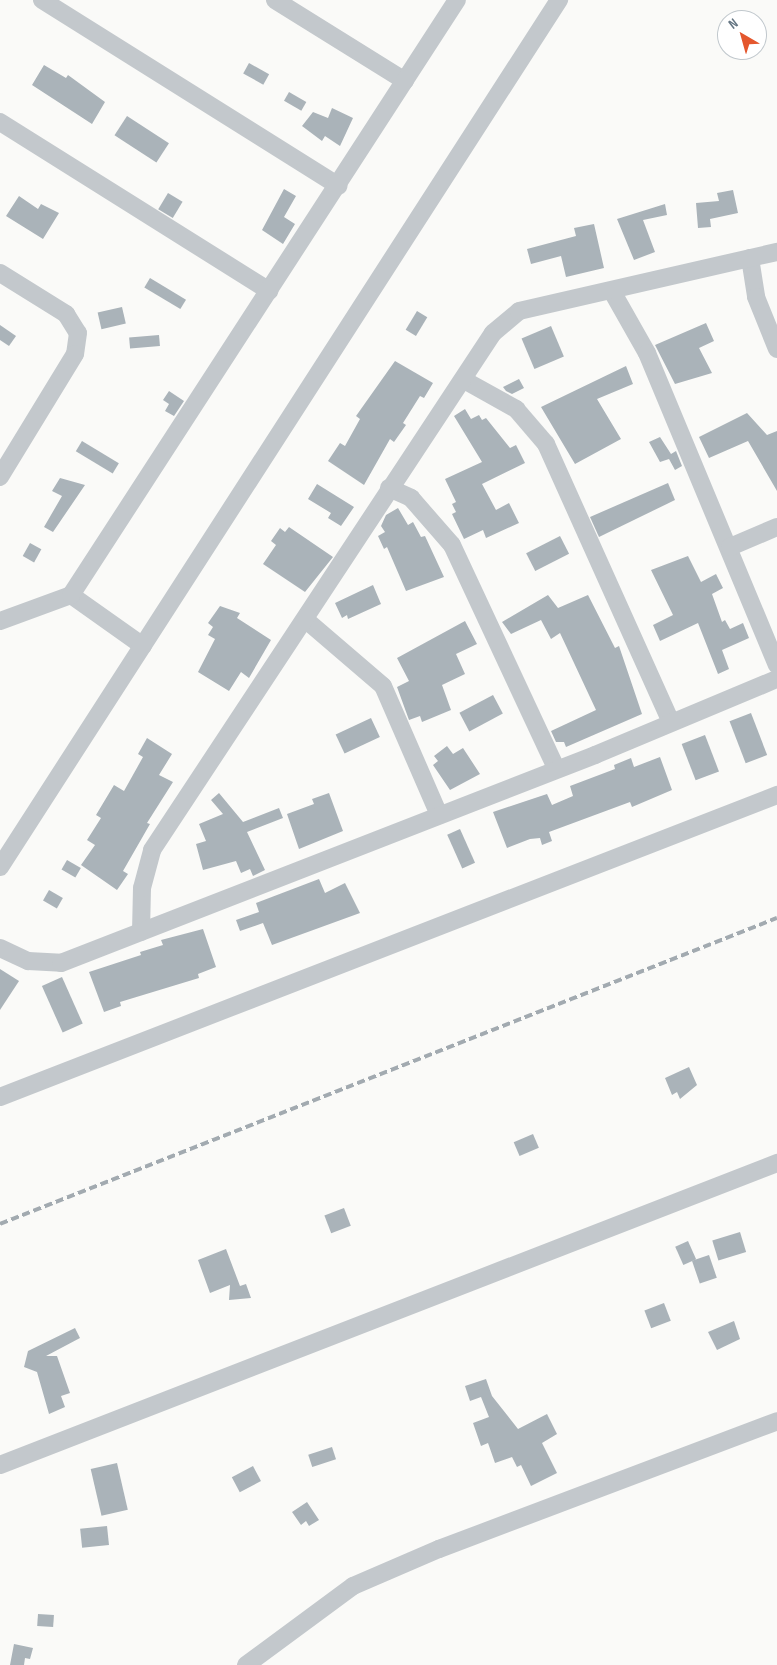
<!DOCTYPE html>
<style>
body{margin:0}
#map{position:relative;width:777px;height:1665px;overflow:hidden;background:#fafaf8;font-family:"Sofia Sans Condensed",sans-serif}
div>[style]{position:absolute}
.building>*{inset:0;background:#aab3b9;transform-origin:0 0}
.minor>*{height:18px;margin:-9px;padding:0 9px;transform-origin:9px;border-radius:9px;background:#c3c8cc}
.rail>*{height:4px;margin-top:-2px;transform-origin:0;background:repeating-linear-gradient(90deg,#a2aab0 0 8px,transparent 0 12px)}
span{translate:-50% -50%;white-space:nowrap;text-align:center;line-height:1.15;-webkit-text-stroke:5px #fff;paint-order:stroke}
.north{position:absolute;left:717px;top:10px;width:50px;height:50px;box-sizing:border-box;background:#fff;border:1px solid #c1c8cd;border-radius:50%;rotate:322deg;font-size:14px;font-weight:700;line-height:20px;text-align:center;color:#657683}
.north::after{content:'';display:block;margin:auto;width:18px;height:22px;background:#e4572e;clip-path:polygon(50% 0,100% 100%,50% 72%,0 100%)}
</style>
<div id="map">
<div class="building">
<i style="left:249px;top:63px;width:23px;height:12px;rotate:29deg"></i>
<i style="clip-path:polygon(44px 65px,66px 78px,68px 75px,105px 102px,92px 124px,32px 85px)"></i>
<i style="left:289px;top:92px;width:20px;height:10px;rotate:30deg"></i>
<i style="clip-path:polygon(332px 108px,353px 118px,340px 146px,325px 136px,322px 141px,302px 126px,313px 112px,328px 118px)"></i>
<i style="left:127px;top:116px;width:50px;height:23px;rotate:33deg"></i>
<i style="clip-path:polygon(284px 189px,296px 196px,284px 217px,295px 224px,283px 244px,262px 230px)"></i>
<i style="clip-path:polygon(733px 190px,738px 213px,710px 219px,711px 227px,698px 228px,696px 203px,719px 201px,717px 193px)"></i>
<i style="left:168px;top:193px;width:17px;height:19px;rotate:31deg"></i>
<i style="clip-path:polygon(19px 196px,38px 209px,41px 204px,59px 213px,43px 239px,6px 216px)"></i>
<i style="clip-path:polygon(665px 204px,667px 215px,643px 220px,655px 252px,634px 260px,617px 219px)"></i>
<i style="clip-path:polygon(594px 224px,604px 268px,566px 277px,561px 256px,531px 264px,527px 249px,576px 236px,574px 228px)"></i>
<i style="left:150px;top:278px;width:42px;height:11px;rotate:31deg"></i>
<i style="left:122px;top:307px;width:17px;height:25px;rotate:77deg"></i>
<i style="left:417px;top:311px;width:12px;height:22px;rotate:31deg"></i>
<i style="clip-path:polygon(706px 323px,714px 341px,699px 348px,712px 373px,675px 384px,655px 345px)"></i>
<i style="clip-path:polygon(0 325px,16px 336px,9px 346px,0 340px)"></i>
<i style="left:551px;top:326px;width:33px;height:32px;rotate:67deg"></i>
<i style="left:159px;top:335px;width:11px;height:30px;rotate:85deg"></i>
<i style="clip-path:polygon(395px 361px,433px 383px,424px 398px,420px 396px,403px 423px,406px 425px,394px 442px,390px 439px,364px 485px,328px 461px,340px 443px,345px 446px,360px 419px,356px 416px)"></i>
<i style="clip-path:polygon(626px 366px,633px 384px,597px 399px,621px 439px,575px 464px,541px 407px)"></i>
<i style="clip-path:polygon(519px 379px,524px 388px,512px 394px,506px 391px,503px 387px)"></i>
<i style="clip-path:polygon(169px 391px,184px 401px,174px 416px,165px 411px,169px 404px,163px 400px)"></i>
<i style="clip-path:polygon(465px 409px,471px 419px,479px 415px,482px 420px,486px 418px,510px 448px,516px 445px,525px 463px,482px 484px,496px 510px,509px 503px,519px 523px,486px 538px,483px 530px,464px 539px,452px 514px,456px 512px,452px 504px,456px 502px,445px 479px,482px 462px,454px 416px)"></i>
<i style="clip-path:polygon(747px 413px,767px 435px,777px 431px,777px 491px,748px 441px,709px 458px,699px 437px)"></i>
<i style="clip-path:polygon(660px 437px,671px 454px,676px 451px,682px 466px,675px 470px,669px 459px,660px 462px,649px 442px)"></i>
<i style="left:82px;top:441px;width:43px;height:12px;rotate:31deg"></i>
<i style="clip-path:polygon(60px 478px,85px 485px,53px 532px,44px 527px,62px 496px,52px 491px)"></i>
<i style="clip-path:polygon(668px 483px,675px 500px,599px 537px,590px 517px)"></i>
<i style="clip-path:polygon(317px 484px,354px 507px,341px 526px,328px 518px,331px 513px,308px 499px)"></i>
<i style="clip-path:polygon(398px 508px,408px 525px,413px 522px,421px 537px,425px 536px,444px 577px,406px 591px,387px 547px,384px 549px,378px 536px,385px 532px,381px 526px,386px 515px)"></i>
<i style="clip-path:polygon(289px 527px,333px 557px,305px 592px,263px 564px,276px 545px,271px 541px,280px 528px,285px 532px)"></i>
<i style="left:560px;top:536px;width:20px;height:38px;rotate:63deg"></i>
<i style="left:30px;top:543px;width:13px;height:15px;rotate:29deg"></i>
<i style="clip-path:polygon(688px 556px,701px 582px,716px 574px,723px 588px,712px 594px,722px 622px,725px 620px,730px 629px,743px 623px,749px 638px,722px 650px,729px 669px,718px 674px,698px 623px,660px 641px,653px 625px,673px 615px,651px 570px)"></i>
<i style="clip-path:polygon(373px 585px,381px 604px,348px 619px,347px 615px,342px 618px,335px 603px)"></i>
<i style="clip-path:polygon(548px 595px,558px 608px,588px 595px,615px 648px,619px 646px,642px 714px,566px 747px,564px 742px,556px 742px,551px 731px,596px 710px,560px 633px,551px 639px,541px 620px,511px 634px,502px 622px)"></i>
<i style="clip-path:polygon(220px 606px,240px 613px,237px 618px,271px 640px,249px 678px,241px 672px,229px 691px,198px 672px,215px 639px,208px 635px,213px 627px,208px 623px)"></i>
<i style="clip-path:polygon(465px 621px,477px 644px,456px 654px,465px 674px,442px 685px,451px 710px,422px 722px,420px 716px,409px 720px,397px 687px,409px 681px,397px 658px)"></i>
<i style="left:493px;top:695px;width:21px;height:38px;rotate:62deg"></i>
<i style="left:751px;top:713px;width:45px;height:23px;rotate:69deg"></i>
<i style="left:371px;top:718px;width:21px;height:39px;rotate:65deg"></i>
<i style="left:705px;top:735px;width:39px;height:25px;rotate:69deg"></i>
<i style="clip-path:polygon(147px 738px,172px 754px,159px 775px,173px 782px,147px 823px,150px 824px,123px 871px,128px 874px,117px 890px,81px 865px,95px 845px,87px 840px,101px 818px,96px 815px,114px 785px,124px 791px,143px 757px,138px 754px)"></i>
<i style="clip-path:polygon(447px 746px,453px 754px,463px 748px,480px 774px,450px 790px,433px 765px,438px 761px,434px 756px)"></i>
<i style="clip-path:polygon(660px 757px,672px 790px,632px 807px,630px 802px,549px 832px,552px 841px,542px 845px,540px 838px,530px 839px,507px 848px,493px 812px,547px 794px,552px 805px,573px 796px,570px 786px,615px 769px,614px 765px,631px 758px,634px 767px)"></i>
<i style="clip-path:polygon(219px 793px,243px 822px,279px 808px,283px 818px,247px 832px,265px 870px,253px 876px,250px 869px,241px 873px,236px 861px,203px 870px,196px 844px,206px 841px,199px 824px,223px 814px,211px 800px)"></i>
<i style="clip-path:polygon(329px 793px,343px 831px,299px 849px,287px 814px,314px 804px,312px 799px)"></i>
<i style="left:460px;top:829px;width:37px;height:14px;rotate:66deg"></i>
<i style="left:67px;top:860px;width:16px;height:11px;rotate:30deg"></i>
<i style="clip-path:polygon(319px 879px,325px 893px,345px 883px,360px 913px,272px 945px,263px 923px,240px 931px,236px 920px,259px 912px,256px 903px)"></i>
<i style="left:49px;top:890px;width:16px;height:12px;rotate:30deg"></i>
<i style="clip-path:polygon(203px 929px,216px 967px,198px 974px,199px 978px,120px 1002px,121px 1006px,104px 1012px,89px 972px,141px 955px,140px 952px,163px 945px,161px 940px)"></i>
<i style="clip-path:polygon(0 969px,19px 981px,0 1010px)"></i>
<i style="left:62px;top:977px;width:51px;height:22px;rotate:66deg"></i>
<i style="clip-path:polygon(689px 1067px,697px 1085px,680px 1099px,677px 1092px,672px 1095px,665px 1078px)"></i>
<i style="left:533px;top:1134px;width:15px;height:21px;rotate:67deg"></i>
<i style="left:344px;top:1208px;width:19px;height:21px;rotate:69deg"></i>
<i style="left:740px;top:1232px;width:21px;height:29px;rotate:73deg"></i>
<i style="left:688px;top:1241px;width:20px;height:14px;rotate:66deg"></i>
<i style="clip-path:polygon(226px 1249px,240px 1286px,246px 1284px,251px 1298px,229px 1300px,230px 1285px,210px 1293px,198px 1260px)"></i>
<i style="left:709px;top:1255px;width:24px;height:18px;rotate:71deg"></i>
<i style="left:664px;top:1303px;width:19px;height:21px;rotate:69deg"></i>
<i style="clip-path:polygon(734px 1321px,740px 1339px,717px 1350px,708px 1332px)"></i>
<i style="clip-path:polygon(75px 1328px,80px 1338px,46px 1356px,57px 1356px,70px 1393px,61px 1396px,65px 1407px,49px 1414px,37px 1372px,24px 1367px,28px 1351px)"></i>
<i style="clip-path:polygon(486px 1379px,492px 1396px,518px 1429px,547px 1414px,557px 1434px,542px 1443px,557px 1473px,531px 1486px,521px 1465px,517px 1467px,512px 1457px,495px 1463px,488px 1443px,481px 1446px,473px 1423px,489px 1417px,481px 1397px,470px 1401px,465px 1386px)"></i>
<i style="left:332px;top:1447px;width:13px;height:25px;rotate:72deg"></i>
<i style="left:117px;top:1463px;width:48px;height:27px;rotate:77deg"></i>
<i style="left:253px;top:1466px;width:17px;height:24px;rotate:62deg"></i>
<i style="clip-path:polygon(307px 1502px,319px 1520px,309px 1526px,306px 1521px,301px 1525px,292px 1512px)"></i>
<i style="left:107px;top:1526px;width:19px;height:27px;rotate:84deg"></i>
<i style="left:38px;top:1614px;width:16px;height:12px;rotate:4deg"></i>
<i style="clip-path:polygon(14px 1644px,33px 1648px,30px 1659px,25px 1658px,24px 1665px,10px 1665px)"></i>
</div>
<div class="minor">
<i style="left:42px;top:0;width:350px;rotate:32.1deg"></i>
<i style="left:275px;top:0;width:153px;rotate:31.9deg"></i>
<i style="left:0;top:122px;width:318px;rotate:32.1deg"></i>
<i style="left:750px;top:258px;width:39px;rotate:81deg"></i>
<i style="left:756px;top:297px;width:56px;rotate:68deg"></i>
<i style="left:0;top:273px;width:78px;rotate:31.8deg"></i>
<i style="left:66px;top:314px;width:22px;rotate:58deg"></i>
<i style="left:78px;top:333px;width:21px;rotate:98deg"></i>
<i style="left:75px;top:354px;width:144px;rotate:121.4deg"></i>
<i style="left:613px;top:293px;width:69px;rotate:60.5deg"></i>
<i style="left:647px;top:353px;width:338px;rotate:67.4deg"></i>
<i style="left:464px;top:380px;width:60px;rotate:29.1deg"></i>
<i style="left:516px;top:409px;width:46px;rotate:49.4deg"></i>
<i style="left:546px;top:444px;width:305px;rotate:65.8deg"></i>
<i style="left:389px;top:488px;width:24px;rotate:24deg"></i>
<i style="left:411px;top:498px;width:62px;rotate:48.9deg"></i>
<i style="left:452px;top:545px;width:246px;rotate:65deg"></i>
<i style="left:730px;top:547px;width:51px;rotate:-23.1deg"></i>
<i style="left:71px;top:595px;width:88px;rotate:35.3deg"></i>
<i style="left:306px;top:620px;width:101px;rotate:40.6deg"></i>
<i style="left:383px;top:686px;width:141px;rotate:66.5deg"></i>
<i style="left:0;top:621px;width:76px;rotate:-20.1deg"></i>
<i style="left:71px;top:595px;width:709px;rotate:-57.03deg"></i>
<i style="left:0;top:867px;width:1032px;rotate:-57.19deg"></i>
<i style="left:141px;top:932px;width:44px;rotate:-88.7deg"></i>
<i style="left:142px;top:888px;width:39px;rotate:-75deg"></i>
<i style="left:152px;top:850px;width:619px;rotate:-56.59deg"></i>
<i style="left:493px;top:333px;width:34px;rotate:-40deg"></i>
<i style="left:519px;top:311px;width:265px;rotate:-12.9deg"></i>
<i style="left:0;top:948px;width:31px;rotate:25deg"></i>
<i style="left:28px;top:961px;width:33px;rotate:3deg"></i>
<i style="left:61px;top:963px;width:573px;rotate:-21.28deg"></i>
<i style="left:595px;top:755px;width:197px;rotate:-22.7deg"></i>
<i style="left:0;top:1097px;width:834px;rotate:-21.24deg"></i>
<i style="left:0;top:1465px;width:834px;rotate:-21.24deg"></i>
<i style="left:246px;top:1665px;width:133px;rotate:-36.4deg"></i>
<i style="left:353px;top:1586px;width:94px;rotate:-23.3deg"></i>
<i style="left:439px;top:1549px;width:361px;rotate:-20.7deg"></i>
</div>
<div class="rail">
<i style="left:0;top:1224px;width:835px;rotate:-21.5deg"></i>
</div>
<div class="north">N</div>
</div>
